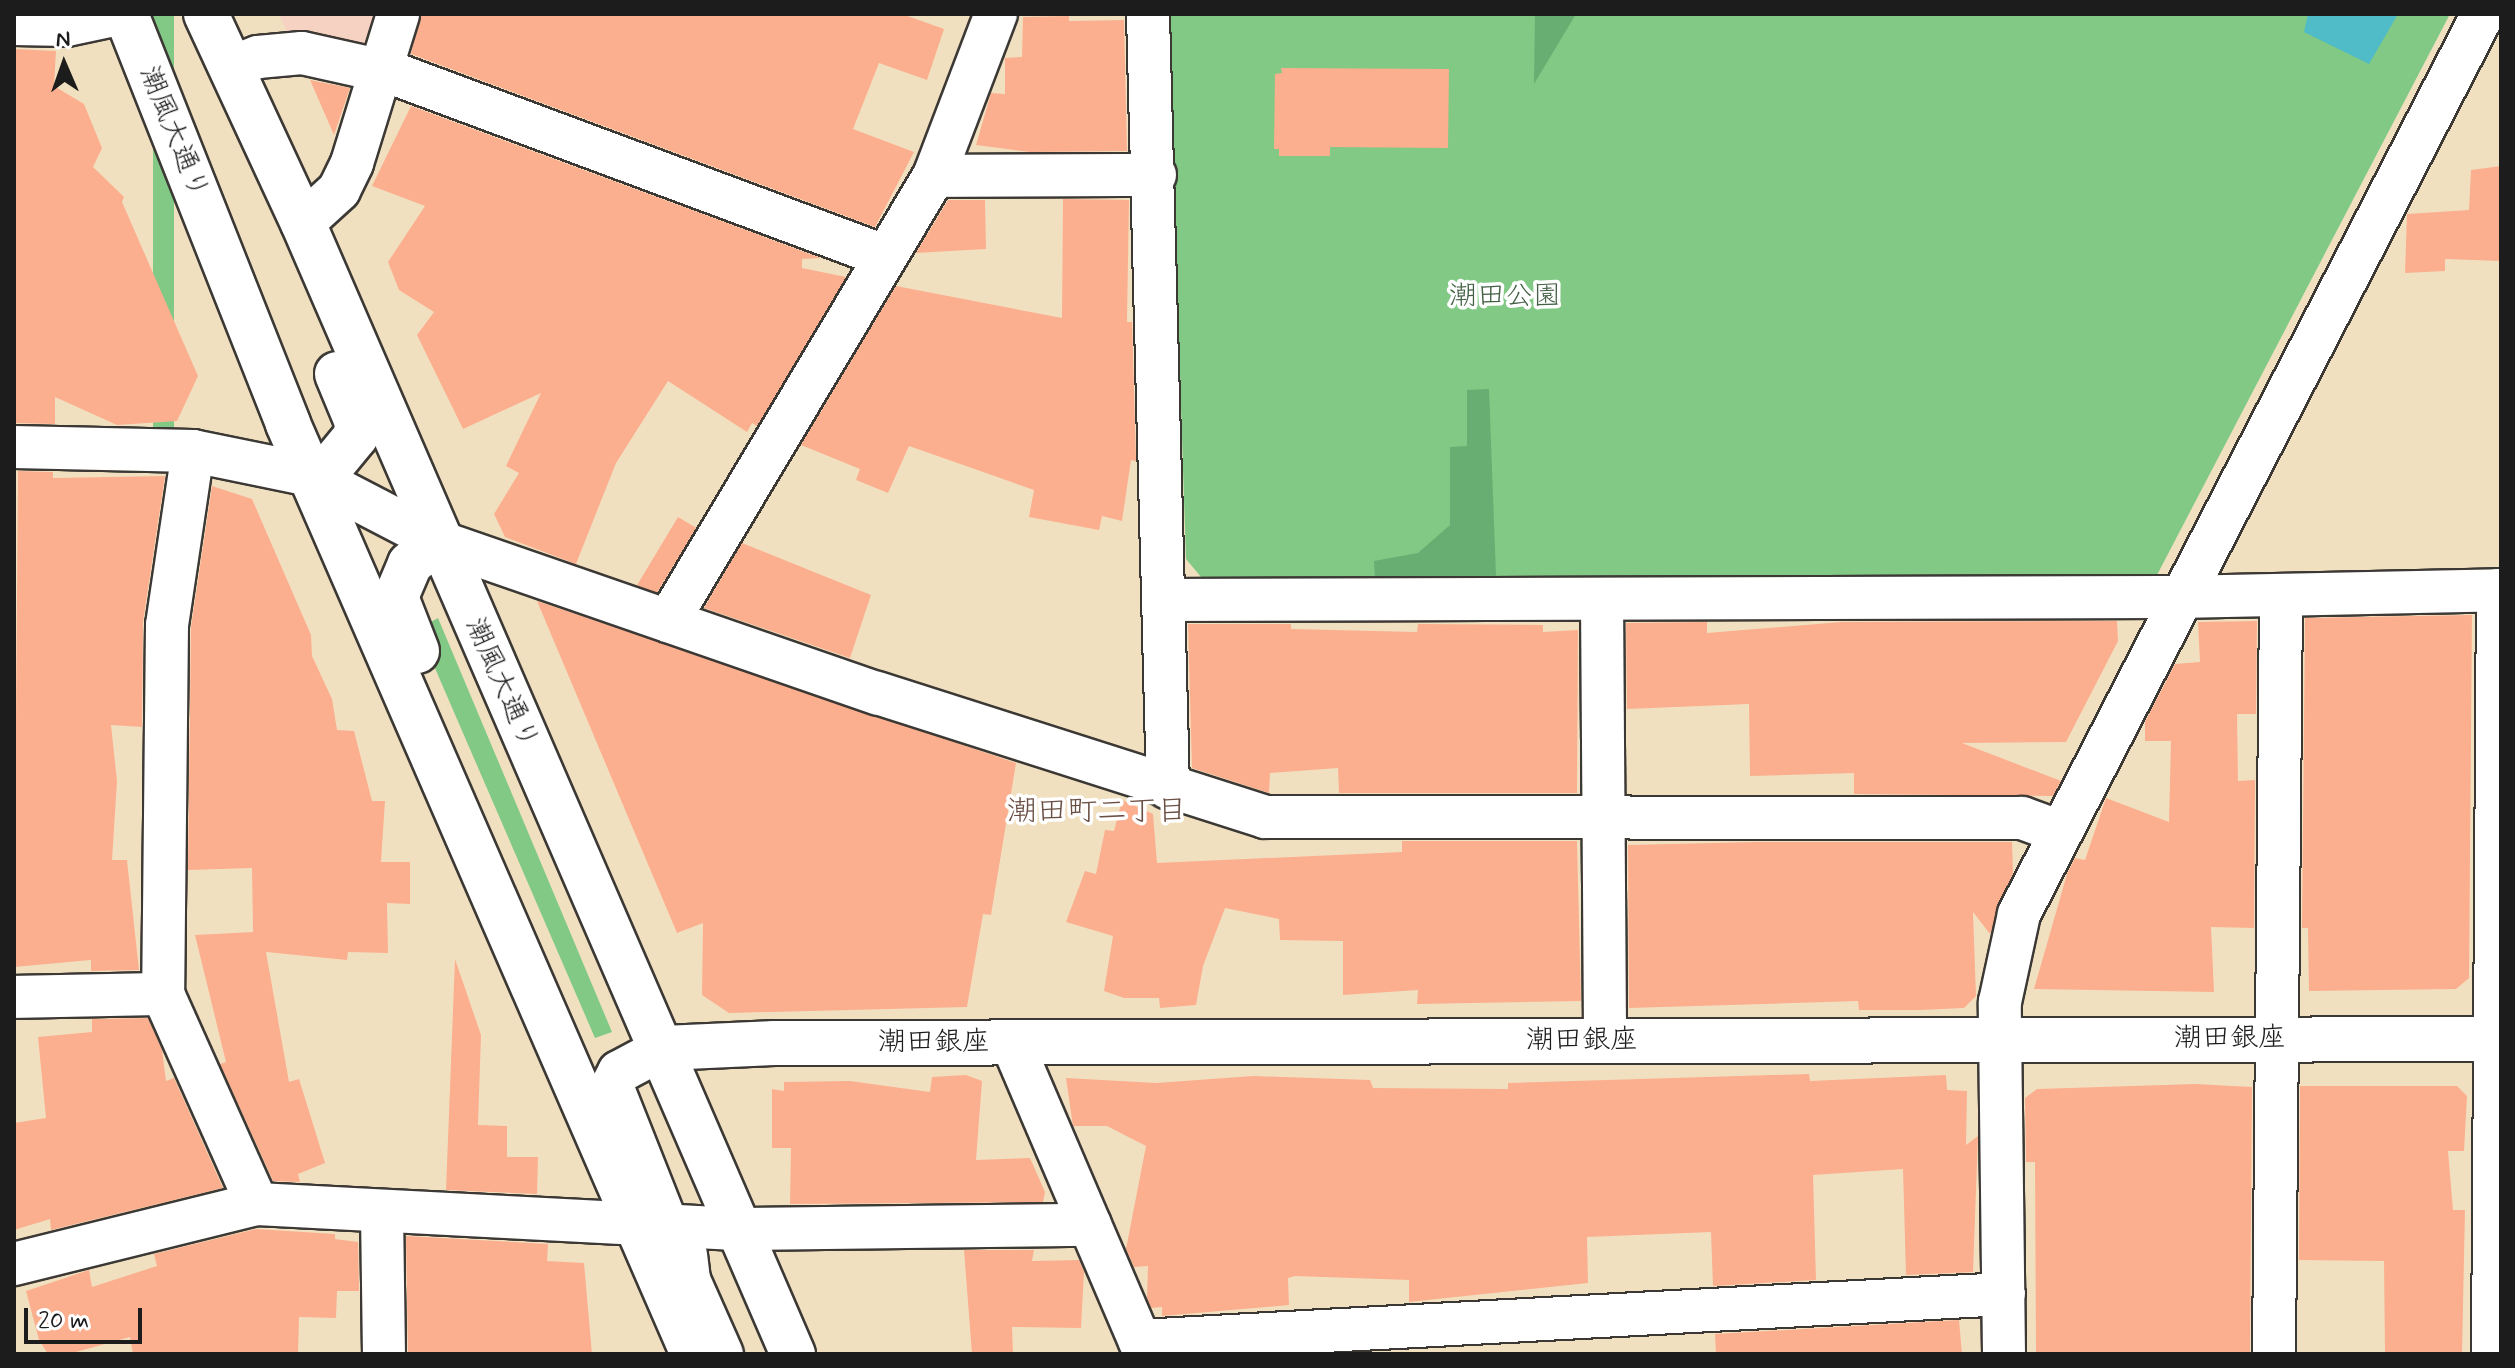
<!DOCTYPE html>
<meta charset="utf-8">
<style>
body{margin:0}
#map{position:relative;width:2515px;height:1368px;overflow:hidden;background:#f1e0c0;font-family:Mynerve,"Klee One",sans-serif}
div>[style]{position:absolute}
.built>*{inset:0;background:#f5d2c2}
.green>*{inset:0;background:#81c984;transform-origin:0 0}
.forest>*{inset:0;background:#68ad72}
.water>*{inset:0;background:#4fbcc8}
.building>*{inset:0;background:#fbaf8f;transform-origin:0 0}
.roads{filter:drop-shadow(2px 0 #3c3935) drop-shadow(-2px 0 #3c3935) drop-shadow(0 2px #3c3935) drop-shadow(0 -2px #3c3935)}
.minor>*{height:42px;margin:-21px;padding:0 21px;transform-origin:21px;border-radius:21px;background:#fff}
.tertiary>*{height:44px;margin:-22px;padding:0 22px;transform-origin:22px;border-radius:22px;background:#fff}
span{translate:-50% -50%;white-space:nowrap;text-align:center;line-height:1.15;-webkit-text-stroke:7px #fff;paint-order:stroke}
.street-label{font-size:28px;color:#1c1c1c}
.park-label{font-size:28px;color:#446146}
.neighbourhood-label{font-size:30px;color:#6a4f44}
.frame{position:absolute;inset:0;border:16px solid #1c1c1c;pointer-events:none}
.north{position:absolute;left:24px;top:24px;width:80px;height:80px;-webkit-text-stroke:6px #fff;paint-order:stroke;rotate:358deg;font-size:22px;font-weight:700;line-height:32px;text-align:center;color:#1c1c1c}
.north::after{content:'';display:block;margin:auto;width:28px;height:36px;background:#1c1c1c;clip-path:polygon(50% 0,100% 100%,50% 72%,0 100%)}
.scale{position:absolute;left:24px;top:1308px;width:118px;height:36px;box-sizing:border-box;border:4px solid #1c1c1c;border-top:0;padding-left:10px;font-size:24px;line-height:28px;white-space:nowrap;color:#1c1c1c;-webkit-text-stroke:6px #fff;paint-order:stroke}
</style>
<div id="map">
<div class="built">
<i style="clip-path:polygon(279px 14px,382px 14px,370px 55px,289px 37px)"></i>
</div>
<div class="green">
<i style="left:153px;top:14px;width:21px;height:449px"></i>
<i style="clip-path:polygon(1168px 14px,2450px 14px,2157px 575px,1206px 583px,1186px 559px)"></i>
<i style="clip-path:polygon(438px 618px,612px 1032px,595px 1038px,418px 629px)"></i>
</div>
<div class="forest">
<i style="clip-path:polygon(1535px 14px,1576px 14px,1534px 84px)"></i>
<i style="clip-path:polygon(1489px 389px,1496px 576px,1375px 578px,1374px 561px,1418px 553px,1450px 525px,1450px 447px,1467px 446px,1467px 390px)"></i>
</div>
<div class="water">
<i style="clip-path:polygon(2308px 14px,2398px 14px,2369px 64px,2304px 32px)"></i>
</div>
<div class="building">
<i style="clip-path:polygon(421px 14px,902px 14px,944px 29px,927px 80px,879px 63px,853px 129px,914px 152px,875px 227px,411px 54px)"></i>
<i style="clip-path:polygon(1069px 16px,1069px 21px,1124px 20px,1127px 151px,1030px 152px,976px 145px,991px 93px,1005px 94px,1005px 58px,1022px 57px,1023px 17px)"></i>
<i style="clip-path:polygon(14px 49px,56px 51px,54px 86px,84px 104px,102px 148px,93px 167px,124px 197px,122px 202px,198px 376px,177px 421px,117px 425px,55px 397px,55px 424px,14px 423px)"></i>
<i style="clip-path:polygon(1281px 68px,1449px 69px,1448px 148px,1330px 147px,1330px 156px,1279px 156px,1279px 149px,1274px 149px,1275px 74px,1282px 73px)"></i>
<i style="clip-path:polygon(310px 80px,350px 88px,334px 135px)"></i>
<i style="clip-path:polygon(411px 106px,821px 258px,802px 259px,802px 268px,846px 277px,757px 426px,752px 423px,747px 432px,668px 381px,616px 463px,576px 564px,505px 537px,494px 514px,519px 473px,506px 466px,541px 393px,463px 429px,417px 335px,434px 312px,399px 290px,388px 262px,425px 206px,372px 186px)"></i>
<i style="clip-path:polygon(2501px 166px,2501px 261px,2445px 259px,2445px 271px,2405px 273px,2407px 214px,2469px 210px,2471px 170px)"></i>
<i style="clip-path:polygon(1063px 199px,1129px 200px,1127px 322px,1132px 322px,1136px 461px,1131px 460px,1122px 521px,1102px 516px,1099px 530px,1029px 517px,1034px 490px,909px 446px,888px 493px,856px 480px,860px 469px,801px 445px,896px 286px,1062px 318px)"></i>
<i style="clip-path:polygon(948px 200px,985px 200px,986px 249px,916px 253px)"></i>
<i style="clip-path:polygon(18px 471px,53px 472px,53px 478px,165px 476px,143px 622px,142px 727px,111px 725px,117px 781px,112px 860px,127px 860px,139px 970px,91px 971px,91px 960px,14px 967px)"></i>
<i style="clip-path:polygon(212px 486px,252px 499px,311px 635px,312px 656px,332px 699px,337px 730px,354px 731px,372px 801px,385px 801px,381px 862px,410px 862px,410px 904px,387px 903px,388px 953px,348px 952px,347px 960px,266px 952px,289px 1082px,299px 1079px,325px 1163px,298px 1174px,300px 1182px,273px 1181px,220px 1064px,226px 1062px,195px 935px,253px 932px,252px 868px,188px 870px,191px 627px)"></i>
<i style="left:678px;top:517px;width:21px;height:79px;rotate:31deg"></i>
<i style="clip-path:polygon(742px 543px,871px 595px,850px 658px,704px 608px)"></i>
<i style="clip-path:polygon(537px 601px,1016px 763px,991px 915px,983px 914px,967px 1007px,729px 1013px,702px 995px,703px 923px,677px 933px)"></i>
<i style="clip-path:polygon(2472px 615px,2469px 978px,2456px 989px,2309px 991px,2308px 928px,2302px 928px,2305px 618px)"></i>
<i style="clip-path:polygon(2117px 621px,2118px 641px,2066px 742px,1962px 743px,2061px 781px,2053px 796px,1854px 794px,1854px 773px,1750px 776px,1749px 704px,1627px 709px,1626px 623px,1707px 622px,1707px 633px,1842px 622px)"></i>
<i style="clip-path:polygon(2257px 621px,2256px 714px,2237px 714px,2238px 781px,2255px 780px,2254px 928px,2211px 927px,2214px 992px,2034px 989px,2067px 874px,2075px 858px,2085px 860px,2106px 798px,2169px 822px,2171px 741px,2145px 741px,2145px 722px,2175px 664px,2200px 662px,2198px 622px)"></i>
<i style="clip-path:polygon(1188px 624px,1291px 624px,1291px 629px,1417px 632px,1418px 624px,1543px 625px,1543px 632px,1578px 630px,1577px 793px,1339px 793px,1338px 768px,1270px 773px,1269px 793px,1192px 768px)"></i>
<i style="clip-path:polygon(1122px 800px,1153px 814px,1157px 863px,1402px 852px,1402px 841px,1577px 841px,1581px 1001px,1417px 1004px,1418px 990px,1343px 995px,1343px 941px,1280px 940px,1279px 919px,1225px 908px,1203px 966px,1196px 1005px,1160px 1008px,1159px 998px,1124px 998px,1104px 991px,1113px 936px,1066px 922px,1085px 871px,1096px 874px,1105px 830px,1114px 831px)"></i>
<i style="clip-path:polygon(1756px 842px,2012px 842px,2013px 873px,1990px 934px,1973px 912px,1976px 996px,1964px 1008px,1920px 1010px,1859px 1010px,1858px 1001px,1629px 1008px,1628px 845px)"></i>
<i style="clip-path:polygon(455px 959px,481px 1035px,478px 1125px,507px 1126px,507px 1157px,538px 1157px,537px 1194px,446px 1190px)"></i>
<i style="clip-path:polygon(148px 1018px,162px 1050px,166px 1081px,174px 1078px,223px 1188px,51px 1230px,50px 1219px,14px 1230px,14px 1123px,46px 1118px,38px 1037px,92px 1032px,92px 1019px)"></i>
<i style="clip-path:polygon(1809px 1074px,1810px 1081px,1946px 1075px,1947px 1090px,1967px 1091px,1966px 1145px,1978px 1136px,1973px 1272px,1906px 1275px,1903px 1169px,1813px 1175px,1816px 1280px,1713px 1286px,1711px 1232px,1587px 1237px,1588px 1283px,1409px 1302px,1409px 1280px,1295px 1276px,1288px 1278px,1289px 1305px,1162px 1316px,1162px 1307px,1151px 1308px,1147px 1299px,1148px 1266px,1134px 1267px,1126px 1249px,1146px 1146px,1107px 1126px,1073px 1126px,1066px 1078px,1156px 1083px,1253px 1076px,1370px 1080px,1373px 1088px,1508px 1089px,1508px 1083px)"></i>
<i style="clip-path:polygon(966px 1075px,982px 1081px,976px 1160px,1030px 1158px,1045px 1192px,1043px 1202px,790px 1204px,791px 1148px,772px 1148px,772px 1089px,784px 1091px,784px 1082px,850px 1081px,930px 1092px,932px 1077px)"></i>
<i style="clip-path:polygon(2196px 1084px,2252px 1087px,2250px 1354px,2036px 1353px,2035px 1162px,2026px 1162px,2025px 1098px,2037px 1089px)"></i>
<i style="clip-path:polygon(2300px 1086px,2457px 1086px,2467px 1096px,2464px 1151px,2448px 1151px,2453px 1210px,2465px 1210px,2462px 1354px,2385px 1354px,2384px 1261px,2299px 1260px)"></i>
<i style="clip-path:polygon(256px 1229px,335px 1234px,335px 1239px,358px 1242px,359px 1291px,337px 1291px,336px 1318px,299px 1317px,298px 1354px,133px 1354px,130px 1337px,69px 1354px,48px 1354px,39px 1340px,26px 1291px,89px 1270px,92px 1287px,157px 1266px,154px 1254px)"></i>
<i style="clip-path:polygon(406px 1236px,548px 1244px,547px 1261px,584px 1263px,592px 1354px,408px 1354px)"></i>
<i style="clip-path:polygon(964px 1250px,1034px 1250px,1032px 1261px,1079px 1260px,1084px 1272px,1081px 1328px,1012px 1327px,1013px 1354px,972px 1354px)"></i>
<i style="clip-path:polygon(1959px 1320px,1962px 1354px,1716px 1354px,1715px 1334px)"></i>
</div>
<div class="roads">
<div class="minor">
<i style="left:1148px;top:14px;width:774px;rotate:88.52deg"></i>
<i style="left:14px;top:24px;width:53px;rotate:1.1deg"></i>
<i style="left:67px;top:25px;width:53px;rotate:-11.9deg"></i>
<i style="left:232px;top:67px;width:28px;rotate:-21deg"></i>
<i style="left:258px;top:57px;width:44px;rotate:-5.2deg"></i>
<i style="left:302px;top:53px;width:92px;rotate:12.5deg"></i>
<i style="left:392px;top:73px;width:525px;rotate:20.4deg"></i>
<i style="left:934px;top:176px;width:221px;rotate:-0.3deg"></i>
<i style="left:303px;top:223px;width:49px;rotate:-42.5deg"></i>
<i style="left:339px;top:190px;width:30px;rotate:-64deg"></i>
<i style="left:352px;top:163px;width:156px;rotate:-72.8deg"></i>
<i style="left:14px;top:447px;width:179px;rotate:1.3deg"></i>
<i style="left:193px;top:451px;width:119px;rotate:11.6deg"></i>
<i style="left:310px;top:475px;width:143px;rotate:27.5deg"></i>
<i style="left:437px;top:541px;width:466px;rotate:19.1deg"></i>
<i style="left:877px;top:693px;width:407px;rotate:17.7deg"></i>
<i style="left:1265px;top:817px;width:757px;rotate:0.08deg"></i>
<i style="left:2022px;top:818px;width:38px;rotate:20deg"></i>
<i style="left:193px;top:451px;width:176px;rotate:98.5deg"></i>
<i style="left:167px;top:625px;width:369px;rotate:90.6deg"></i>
<i style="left:163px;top:994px;width:230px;rotate:65.9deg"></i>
<i style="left:1602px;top:599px;width:442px;rotate:89.6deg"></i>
<i style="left:1163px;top:600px;width:1015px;rotate:-0.17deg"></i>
<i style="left:2178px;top:597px;width:323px;rotate:-1.2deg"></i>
<i style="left:668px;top:621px;width:518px;rotate:-59.13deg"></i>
<i style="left:934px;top:176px;width:173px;rotate:-69.1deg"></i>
<i style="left:14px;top:997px;width:149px;rotate:-1.2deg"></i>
<i style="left:1012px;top:1043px;width:338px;rotate:66.8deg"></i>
<i style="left:664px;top:1048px;width:51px;rotate:151.9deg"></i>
<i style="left:619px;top:1072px;width:16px;rotate:117deg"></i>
<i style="left:612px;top:1086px;width:209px;rotate:68.4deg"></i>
<i style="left:382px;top:1212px;width:142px;rotate:89.2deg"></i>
<i style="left:686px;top:1255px;width:25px;rotate:83deg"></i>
<i style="left:689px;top:1280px;width:81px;rotate:66deg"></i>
<i style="left:14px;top:1264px;width:250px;rotate:-13.9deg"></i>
<i style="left:257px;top:1204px;width:484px;rotate:3deg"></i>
<i style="left:740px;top:1229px;width:350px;rotate:-0.7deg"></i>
<i style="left:1140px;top:1341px;width:865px;rotate:-3.11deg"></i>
<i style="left:2004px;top:1354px;width:352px;rotate:-90.7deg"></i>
<i style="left:2000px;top:1002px;width:90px;rotate:-77.8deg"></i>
<i style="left:2019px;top:914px;width:1013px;rotate:-62.73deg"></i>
<i style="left:2274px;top:1354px;width:758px;rotate:-89.47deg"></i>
<i style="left:2493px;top:1354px;width:764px;rotate:-89.63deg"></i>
</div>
<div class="tertiary">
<i style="left:126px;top:14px;width:441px;rotate:68.4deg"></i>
<i style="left:288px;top:424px;width:1014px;rotate:66.47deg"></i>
<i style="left:206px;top:14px;width:230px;rotate:65.1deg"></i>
<i style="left:303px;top:223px;width:1233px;rotate:66.58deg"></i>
<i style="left:310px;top:475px;width:19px;rotate:-16deg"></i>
<i style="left:328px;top:470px;width:44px;rotate:-50.5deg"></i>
<i style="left:356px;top:436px;width:14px;rotate:-86deg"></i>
<i style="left:357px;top:422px;width:52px;rotate:-112.6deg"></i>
<i style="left:417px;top:651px;width:58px;rotate:-111.3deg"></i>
<i style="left:396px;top:597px;width:36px;rotate:-67deg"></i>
<i style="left:410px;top:564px;width:35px;rotate:-40deg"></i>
<i style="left:664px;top:1048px;width:111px;rotate:-2.6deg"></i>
<i style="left:775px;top:1043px;width:1726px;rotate:-0.13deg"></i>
</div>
</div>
<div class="street-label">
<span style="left:173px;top:133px;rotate:68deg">潮風大通り</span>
<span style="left:501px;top:684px;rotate:66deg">潮風大通り</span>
<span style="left:2230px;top:1039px">潮田銀座</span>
<span style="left:1582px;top:1041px">潮田銀座</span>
<span style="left:934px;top:1043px">潮田銀座</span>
</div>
<div class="park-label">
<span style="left:1505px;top:297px">潮田公園</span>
</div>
<div class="neighbourhood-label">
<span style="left:1097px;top:812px">潮田町二丁目</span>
</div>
<div class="frame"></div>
<div class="north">N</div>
<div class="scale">20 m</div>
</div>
